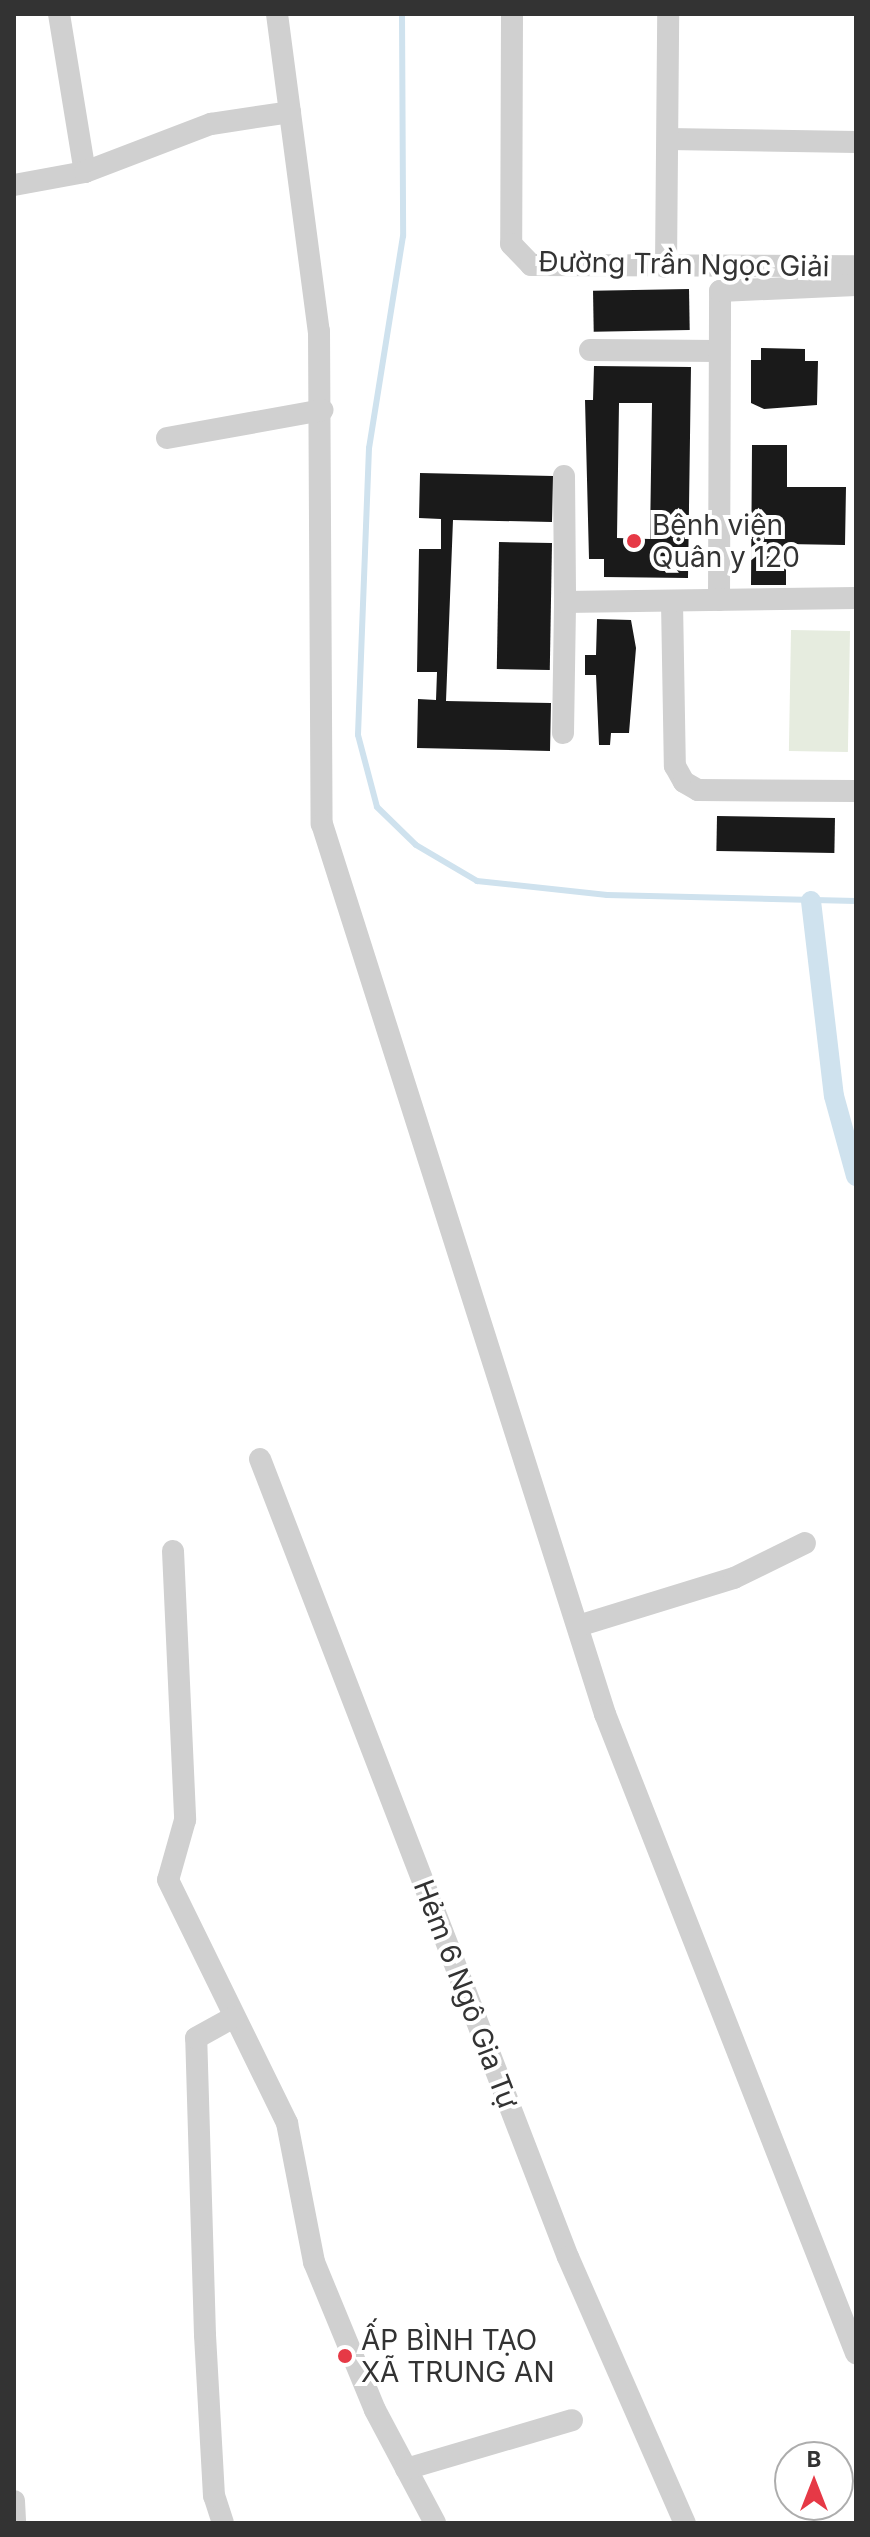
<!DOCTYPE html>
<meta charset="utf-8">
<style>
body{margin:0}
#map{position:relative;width:870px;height:2537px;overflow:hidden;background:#fff;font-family:Inter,sans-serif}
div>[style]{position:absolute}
.green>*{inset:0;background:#e6ecdf;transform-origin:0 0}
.stream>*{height:6px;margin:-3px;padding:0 3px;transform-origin:3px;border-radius:3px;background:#cfe2ee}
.canal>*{height:20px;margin:-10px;padding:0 10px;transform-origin:10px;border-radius:10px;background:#cfe2ee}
.building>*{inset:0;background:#1a1a1a;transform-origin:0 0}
.minor>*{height:22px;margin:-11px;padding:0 11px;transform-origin:11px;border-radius:11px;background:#d0d0d0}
.dots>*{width:22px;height:22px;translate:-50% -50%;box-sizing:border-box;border:4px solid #fff;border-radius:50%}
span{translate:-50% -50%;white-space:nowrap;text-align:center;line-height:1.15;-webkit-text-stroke:8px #fff;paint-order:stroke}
.street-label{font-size:28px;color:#333}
.poi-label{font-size:28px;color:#333}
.left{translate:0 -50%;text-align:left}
.frame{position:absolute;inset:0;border:16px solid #333;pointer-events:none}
.north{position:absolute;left:774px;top:2441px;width:80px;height:80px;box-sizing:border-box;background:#fff;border:2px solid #adadad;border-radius:50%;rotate:0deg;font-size:22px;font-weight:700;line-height:32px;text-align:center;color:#333}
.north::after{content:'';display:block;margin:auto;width:28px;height:36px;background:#e63946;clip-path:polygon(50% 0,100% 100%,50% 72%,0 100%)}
</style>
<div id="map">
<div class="green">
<i style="left:791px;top:630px;width:59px;height:121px;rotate:1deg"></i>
</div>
<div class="stream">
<i style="left:402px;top:14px;width:222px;rotate:89.7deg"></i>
<i style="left:403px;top:236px;width:215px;rotate:99.1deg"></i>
<i style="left:369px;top:448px;width:287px;rotate:92.2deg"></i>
<i style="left:358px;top:735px;width:74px;rotate:75.2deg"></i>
<i style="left:377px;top:807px;width:54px;rotate:44.3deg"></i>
<i style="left:416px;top:845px;width:71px;rotate:30.5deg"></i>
<i style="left:477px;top:881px;width:131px;rotate:6.1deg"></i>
<i style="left:607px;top:895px;width:249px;rotate:1.4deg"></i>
</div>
<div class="canal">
<i style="left:811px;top:901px;width:196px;rotate:83.3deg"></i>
<i style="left:834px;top:1096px;width:83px;rotate:74.6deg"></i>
</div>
<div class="building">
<i style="left:689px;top:289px;width:41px;height:96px;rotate:89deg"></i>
<i style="clip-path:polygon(761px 348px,805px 349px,805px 361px,818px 361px,817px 405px,764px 409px,751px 403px,751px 360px,761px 360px)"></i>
<i style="clip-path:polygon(evenodd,594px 366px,691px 367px,688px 578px,604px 577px,604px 559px,589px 559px,585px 400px,593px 400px,594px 366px,619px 403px,652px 403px,650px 539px,617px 538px,619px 403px)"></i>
<i style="clip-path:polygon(752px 445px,787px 445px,787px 487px,846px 487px,845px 545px,786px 544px,786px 585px,751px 585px)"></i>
<i style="clip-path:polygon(420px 473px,553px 476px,552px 522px,453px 520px,446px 701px,551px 703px,550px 751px,417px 748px,418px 699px,436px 700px,437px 672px,417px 672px,419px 549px,441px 549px,441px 519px,419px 518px)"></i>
<i style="left:499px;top:542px;width:53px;height:127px;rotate:1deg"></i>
<i style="clip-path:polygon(597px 619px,631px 620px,636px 648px,629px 733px,611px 733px,610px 745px,599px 745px,596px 675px,585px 675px,585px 655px,596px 655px)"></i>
<i style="left:717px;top:816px;width:118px;height:35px;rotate:1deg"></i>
</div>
<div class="minor">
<i style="left:59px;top:14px;width:160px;rotate:80.7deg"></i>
<i style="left:277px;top:14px;width:320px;rotate:82.5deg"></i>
<i style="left:319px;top:331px;width:493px;rotate:89.7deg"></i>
<i style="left:322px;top:824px;width:934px;rotate:72.36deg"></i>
<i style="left:605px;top:1714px;width:687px;rotate:68.56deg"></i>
<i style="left:512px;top:14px;width:230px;rotate:90.2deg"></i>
<i style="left:511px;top:244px;width:29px;rotate:46deg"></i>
<i style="left:531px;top:265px;width:325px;rotate:0.2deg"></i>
<i style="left:668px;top:139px;width:188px;rotate:0.9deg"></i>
<i style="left:14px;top:185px;width:72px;rotate:-10.4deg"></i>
<i style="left:85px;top:172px;width:135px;rotate:-20.9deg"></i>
<i style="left:211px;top:124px;width:80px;rotate:-8.6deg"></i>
<i style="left:666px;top:267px;width:253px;rotate:-89.5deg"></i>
<i style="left:590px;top:350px;width:128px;rotate:0.4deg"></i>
<i style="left:167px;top:438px;width:158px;rotate:-10.2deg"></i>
<i style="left:564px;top:476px;width:126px;rotate:89.5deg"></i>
<i style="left:719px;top:600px;width:309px;rotate:-89.8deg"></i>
<i style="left:720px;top:291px;width:136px;rotate:-2.5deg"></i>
<i style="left:672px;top:602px;width:164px;rotate:89deg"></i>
<i style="left:675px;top:766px;width:18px;rotate:61deg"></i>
<i style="left:684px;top:782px;width:16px;rotate:30deg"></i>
<i style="left:698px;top:790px;width:158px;rotate:0.4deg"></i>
<i style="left:563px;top:733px;width:131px;rotate:-89.1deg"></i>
<i style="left:565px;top:602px;width:291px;rotate:-0.8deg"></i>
<i style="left:260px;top:1459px;width:855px;rotate:68.9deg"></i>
<i style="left:568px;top:2257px;width:291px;rotate:66.3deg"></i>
<i style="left:173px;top:1551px;width:269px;rotate:87.4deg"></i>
<i style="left:185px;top:1820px;width:62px;rotate:105.8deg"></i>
<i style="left:168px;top:1880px;width:271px;rotate:63.9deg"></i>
<i style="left:287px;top:2123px;width:142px;rotate:79deg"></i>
<i style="left:314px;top:2262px;width:160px;rotate:67.6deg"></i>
<i style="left:375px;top:2410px;width:128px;rotate:62deg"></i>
<i style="left:578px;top:1626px;width:163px;rotate:-17.1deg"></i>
<i style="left:734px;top:1578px;width:79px;rotate:-26.2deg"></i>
<i style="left:406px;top:2469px;width:173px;rotate:-16.4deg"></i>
<i style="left:14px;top:2501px;width:22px;rotate:87deg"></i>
<i style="left:223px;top:2523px;width:28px;rotate:-108deg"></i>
<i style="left:214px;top:2496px;width:161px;rotate:-93.2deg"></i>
<i style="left:205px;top:2335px;width:297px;rotate:-91.7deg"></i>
<i style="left:196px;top:2038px;width:43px;rotate:-28.9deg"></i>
</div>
<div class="dots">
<i style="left:634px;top:541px;background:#e63946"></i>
<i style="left:345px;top:2356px;background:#e63946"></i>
</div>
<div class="street-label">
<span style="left:684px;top:264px;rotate:1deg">Đường Trần Ngọc Giải</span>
<span style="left:466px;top:1994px;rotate:69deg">Hẻm 6 Ngô Gia Tự</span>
</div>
<div class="poi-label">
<span class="left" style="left:652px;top:541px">Bệnh viện<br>Quân y 120</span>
<span class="left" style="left:361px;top:2356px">ẤP BÌNH TẠO<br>XÃ TRUNG AN</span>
</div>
<div class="frame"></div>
<div class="north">B</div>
</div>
